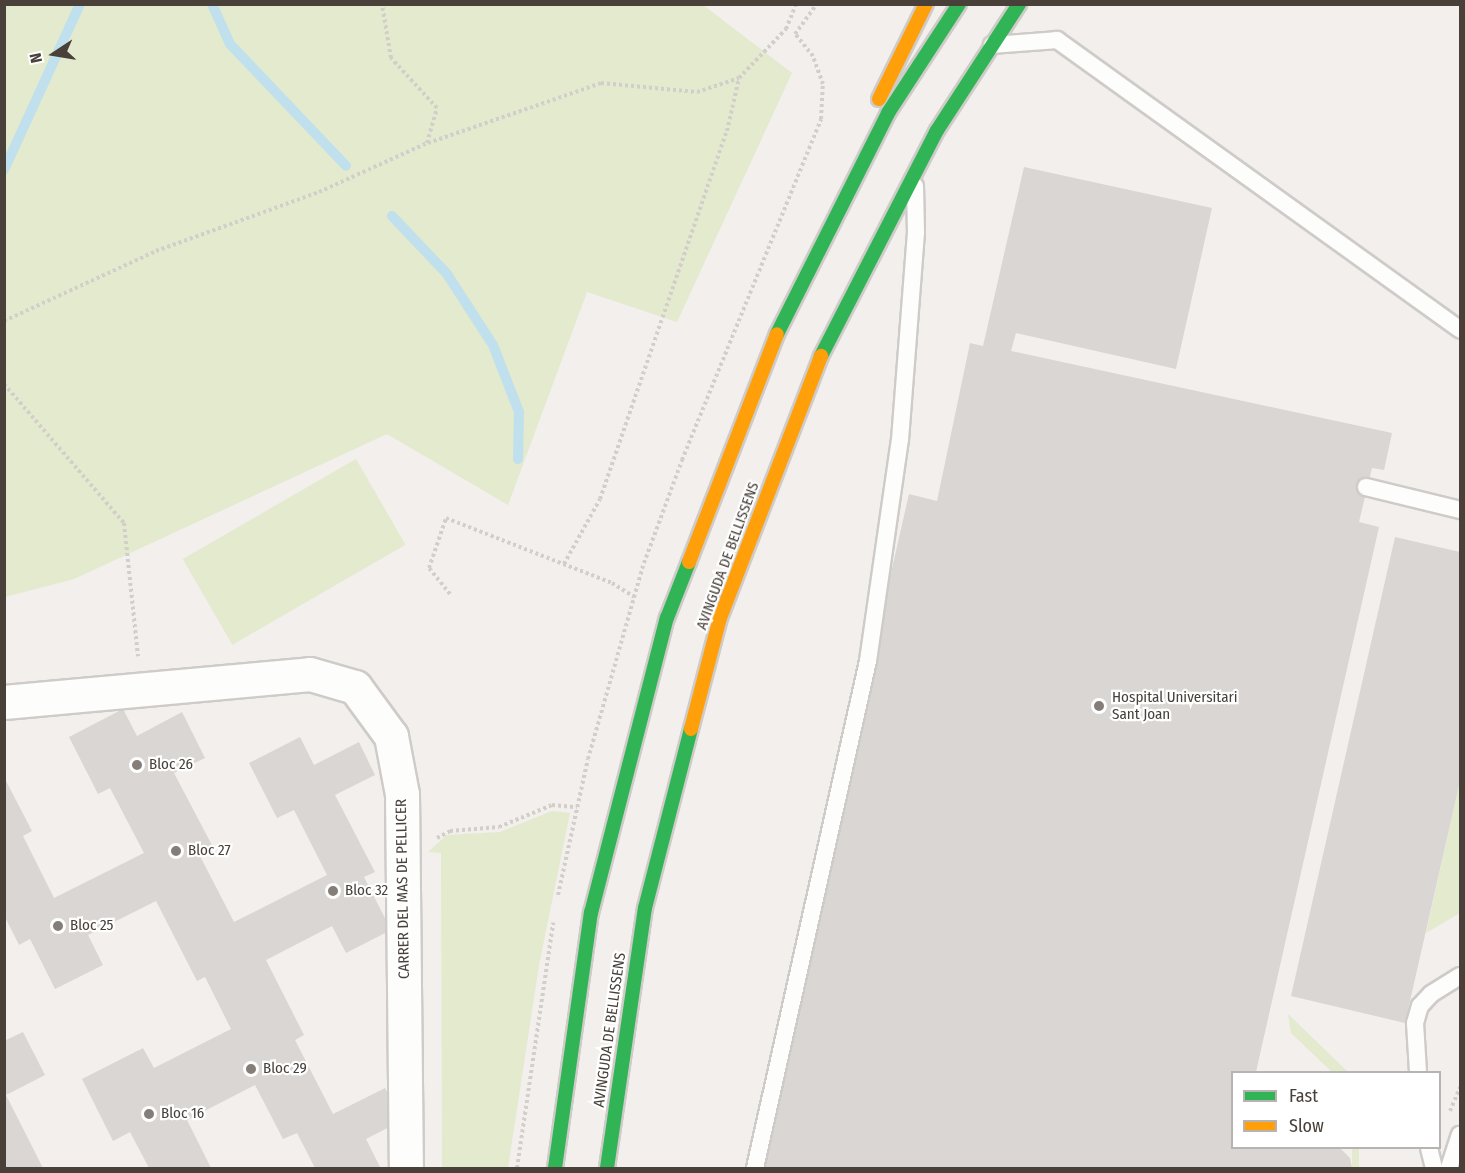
<!DOCTYPE html>
<style>
body{margin:0}
#map{position:relative;width:1465px;height:1173px;overflow:hidden;background:#f2efec;font-family:"Fira Sans Condensed",sans-serif}
div>[style]{position:absolute}
.green>*{inset:0;background:#e3eace;transform-origin:0 0}
.stream>*{height:10px;margin:-5px;padding:0 5px;transform-origin:5px;border-radius:5px;background:#c0e0ed}
.building>*{inset:0;background:#dad6d3}
.path>*{height:4px;margin-top:-2px;transform-origin:0;background:repeating-linear-gradient(90deg,#d2cfcb 0 3px,transparent 0 6px)}
.roads{filter:drop-shadow(2px 0 #cecbc8) drop-shadow(-2px 0 #cecbc8) drop-shadow(0 2px #cecbc8) drop-shadow(0 -2px #cecbc8)}
.lane>*{height:16px;margin:-8px;padding:0 8px;transform-origin:8px;border-radius:8px;background:#fdfdfc}
.street>*{height:33px;margin:-16.5px;padding:0 16.5px;transform-origin:16.5px;border-radius:16.5px;background:#fdfdfc}
.fast>*{height:14px;margin:-7px;padding:0 7px;transform-origin:7px;border-radius:7px;background:#30b455}
.slow>*{height:14px;margin:-7px;padding:0 7px;transform-origin:7px;border-radius:7px;background:#ff9f0a}
.dots>*{width:16px;height:16px;translate:-50% -50%;box-sizing:border-box;border:3px solid #fff;border-radius:50%}
span{translate:-50% -50%;white-space:nowrap;text-align:center;line-height:1.15;-webkit-text-stroke:4.5px #fff;paint-order:stroke}
.street-label{font-size:15px;color:#484039}
.poi-label{font-size:15px;color:#484039}
.left{translate:0 -50%;text-align:left}
.frame{position:absolute;inset:0;border:6px solid #484039;pointer-events:none}
.legend{position:absolute;left:1231px;top:1071px;width:210px;height:78px;box-sizing:border-box;background:#fff;border:2px solid #b6b3b0;margin:0;padding:8px 10px;list-style:none;font-size:18px;color:#484039}
.legend li{display:flex;align-items:center;gap:12px;height:30px}
.legend b{width:30px;border:2px solid #b6b3b0}
.north{position:absolute;left:24px;top:24px;width:60px;height:60px;-webkit-text-stroke:4px #fff;paint-order:stroke;rotate:258deg;font-size:16px;font-weight:700;line-height:24px;text-align:center;color:#484039}
.north::after{content:'';display:block;margin:auto;width:21px;height:27px;background:#484039;clip-path:polygon(50% 0,100% 100%,50% 72%,0 100%)}
</style>
<div id="map">
<div class="green">
<i style="clip-path:polygon(6px 5px,703px 5px,792px 73px,677px 322px,587px 292px,508px 505px,387px 434px,74px 579px,5px 597px)"></i>
<i style="left:356px;top:459px;width:99px;height:200px;rotate:60deg"></i>
<i style="clip-path:polygon(1460px 781px,1460px 913px,1426px 933px)"></i>
<i style="clip-path:polygon(552px 811px,570px 813px,539px 965px,508px 1168px,442px 1168px,441px 853px,428px 852px,447px 835px,500px 832px)"></i>
<i style="clip-path:polygon(1288px 1014px,1348px 1072px,1332px 1072px,1291px 1033px)"></i>
<i style="left:1352px;top:1148px;width:7px;height:20px"></i>
</div>
<div class="stream">
<i style="left:212px;top:4px;width:44px;rotate:65.8deg"></i>
<i style="left:230px;top:44px;width:168px;rotate:46.4deg"></i>
<i style="left:4px;top:170px;width:183px;rotate:-65.4deg"></i>
<i style="left:392px;top:216px;width:80px;rotate:46.5deg"></i>
<i style="left:447px;top:274px;width:85px;rotate:57.1deg"></i>
<i style="left:493px;top:345px;width:72px;rotate:68.8deg"></i>
<i style="left:519px;top:412px;width:47px;rotate:91.2deg"></i>
</div>
<div class="building">
<i style="clip-path:polygon(1024px 167px,1212px 208px,1176px 369px,1016px 333px,1011px 351px,1392px 433px,1384px 470px,1372px 468px,1359px 522px,1379px 527px,1256px 1072px,1232px 1072px,1232px 1148px,1340px 1148px,1350px 1158px,1352px 1168px,755px 1168px,909px 494px,937px 501px,970px 343px,983px 346px)"></i>
<i style="clip-path:polygon(1395px 537px,1460px 552px,1460px 781px,1405px 1023px,1291px 996px)"></i>
<i style="clip-path:polygon(123px 709px,137px 736px,182px 712px,205px 758px,174px 773px,214px 849px,200px 856px,234px 922px,327px 875px,294px 810px,277px 818px,249px 763px,300px 737px,314px 765px,359px 742px,375px 775px,335px 795px,375px 872px,364px 877px,391px 930px,346px 953px,332px 926px,266px 960px,304px 1035px,295px 1040px,333px 1114px,385px 1088px,401px 1121px,366px 1139px,380px 1167px,315px 1168px,297px 1133px,283px 1139px,255px 1085px,187px 1120px,211px 1168px,149px 1168px,130px 1132px,113px 1141px,82px 1079px,143px 1048px,154px 1068px,231px 1029px,205px 977px,197px 981px,156px 901px,88px 935px,103px 965px,55px 989px,30px 939px,19px 945px,4px 915px,4px 777px,32px 831px,23px 836px,54px 898px,144px 853px,110px 788px,98px 794px,69px 737px)"></i>
<i style="clip-path:polygon(23px 1032px,45px 1075px,6px 1095px,43px 1168px,4px 1168px,4px 1041px)"></i>
</div>
<div class="path">
<i style="left:428px;top:143px;width:183px;rotate:-19.1deg"></i>
<i style="left:601px;top:83px;width:96px;rotate:5.4deg"></i>
<i style="left:697px;top:92px;width:44px;rotate:-18.4deg"></i>
<i style="left:4px;top:321px;width:167px;rotate:-24.7deg"></i>
<i style="left:156px;top:251px;width:173px;rotate:-19.9deg"></i>
<i style="left:319px;top:192px;width:119px;rotate:-24.4deg"></i>
<i style="left:427px;top:143px;width:36px;rotate:-74deg"></i>
<i style="left:437px;top:108px;width:68px;rotate:-132.6deg"></i>
<i style="left:391px;top:58px;width:55px;rotate:-99.5deg"></i>
<i style="left:4px;top:384px;width:184px;rotate:49.2deg"></i>
<i style="left:124px;top:523px;width:134px;rotate:84deg"></i>
<i style="left:564px;top:564px;width:74px;rotate:-61deg"></i>
<i style="left:600px;top:499px;width:389px;rotate:-71deg"></i>
<i style="left:727px;top:131px;width:54px;rotate:-77.2deg"></i>
<i style="left:739px;top:78px;width:68px;rotate:-46.2deg"></i>
<i style="left:786px;top:29px;width:27px;rotate:-68deg"></i>
<i style="left:450px;top:594px;width:33px;rotate:-129deg"></i>
<i style="left:429px;top:568px;width:53px;rotate:-71.2deg"></i>
<i style="left:446px;top:518px;width:178px;rotate:21.4deg"></i>
<i style="left:612px;top:583px;width:26px;rotate:32deg"></i>
<i style="left:437px;top:838px;width:15px;rotate:-28deg"></i>
<i style="left:450px;top:831px;width:49px;rotate:-4.7deg"></i>
<i style="left:499px;top:827px;width:57px;rotate:-22.5deg"></i>
<i style="left:552px;top:805px;width:25px;rotate:5deg"></i>
<i style="left:558px;top:895px;width:139px;rotate:-77.6deg"></i>
<i style="left:588px;top:759px;width:204px;rotate:-74.1deg"></i>
<i style="left:644px;top:563px;width:110px;rotate:-69.7deg"></i>
<i style="left:682px;top:460px;width:368px;rotate:-67.8deg"></i>
<i style="left:821px;top:119px;width:35px;rotate:-87deg"></i>
<i style="left:823px;top:84px;width:30px;rotate:-110deg"></i>
<i style="left:813px;top:56px;width:28px;rotate:-129deg"></i>
<i style="left:795px;top:34px;width:37px;rotate:-54deg"></i>
<i style="left:1450px;top:1111px;width:26px;rotate:-67deg"></i>
<i style="left:517px;top:1168px;width:248px;rotate:-81.6deg"></i>
</div>
<div class="roads">
<div class="lane">
<i style="left:992px;top:45px;width:65px;rotate:-4.4deg"></i>
<i style="left:1057px;top:40px;width:496px;rotate:35.7deg"></i>
<i style="left:1366px;top:487px;width:97px;rotate:13.7deg"></i>
<i style="left:1418px;top:1072px;width:49px;rotate:-93.5deg"></i>
<i style="left:1415px;top:1023px;width:18px;rotate:-74deg"></i>
<i style="left:1420px;top:1006px;width:16px;rotate:-47deg"></i>
<i style="left:1431px;top:994px;width:34px;rotate:-32deg"></i>
<i style="left:1429px;top:1148px;width:21px;rotate:76deg"></i>
<i style="left:755px;top:1168px;width:519px;rotate:-77.44deg"></i>
<i style="left:868px;top:661px;width:223px;rotate:-81.8deg"></i>
<i style="left:900px;top:440px;width:208px;rotate:-85.6deg"></i>
<i style="left:916px;top:233px;width:47px;rotate:-91.2deg"></i>
<i style="left:1449px;top:1168px;width:35px;rotate:-72deg"></i>
</div>
<div class="street">
<i style="left:4px;top:702px;width:307px;rotate:-5.2deg"></i>
<i style="left:310px;top:674px;width:47px;rotate:16.1deg"></i>
<i style="left:355px;top:687px;width:61px;rotate:53.7deg"></i>
<i style="left:391px;top:736px;width:59px;rotate:79.3deg"></i>
<i style="left:402px;top:794px;width:374px;rotate:89.4deg"></i>
</div>
<div class="fast">
<i style="left:777px;top:334px;width:247px;rotate:-63.3deg"></i>
<i style="left:888px;top:113px;width:130px;rotate:-56.9deg"></i>
<i style="left:821px;top:356px;width:252px;rotate:-62.8deg"></i>
<i style="left:936px;top:132px;width:153px;rotate:-57deg"></i>
<i style="left:555px;top:1168px;width:258px;rotate:-82deg"></i>
<i style="left:591px;top:913px;width:305px;rotate:-75.6deg"></i>
<i style="left:667px;top:618px;width:60px;rotate:-68.6deg"></i>
<i style="left:607px;top:1168px;width:263px;rotate:-81.7deg"></i>
<i style="left:645px;top:908px;width:185px;rotate:-75.6deg"></i>
</div>
<div class="slow">
<i style="left:879px;top:99px;width:106px;rotate:-63.7deg"></i>
<i style="left:689px;top:562px;width:244px;rotate:-68.9deg"></i>
<i style="left:691px;top:729px;width:115px;rotate:-75.4deg"></i>
<i style="left:720px;top:618px;width:281px;rotate:-68.9deg"></i>
</div>
</div>
<div class="dots">
<i style="left:1099px;top:706px;background:#847d78"></i>
<i style="left:137px;top:765px;background:#847d78"></i>
<i style="left:176px;top:851px;background:#847d78"></i>
<i style="left:333px;top:891px;background:#847d78"></i>
<i style="left:58px;top:926px;background:#847d78"></i>
<i style="left:251px;top:1069px;background:#847d78"></i>
<i style="left:149px;top:1114px;background:#847d78"></i>
</div>
<div class="street-label">
<span style="left:728px;top:556px;rotate:-70deg">AVINGUDA DE BELLISSENS</span>
<span style="left:403px;top:889px;rotate:-91deg">CARRER DEL MAS DE PELLICER</span>
<span style="left:610px;top:1030px;rotate:-82deg">AVINGUDA DE BELLISSENS</span>
</div>
<div class="poi-label">
<span class="left" style="left:1112px;top:706px">Hospital Universitari<br>Sant Joan</span>
<span class="left" style="left:149px;top:765px">Bloc 26</span>
<span class="left" style="left:188px;top:851px">Bloc 27</span>
<span class="left" style="left:345px;top:891px">Bloc 32</span>
<span class="left" style="left:70px;top:926px">Bloc 25</span>
<span class="left" style="left:263px;top:1069px">Bloc 29</span>
<span class="left" style="left:161px;top:1114px">Bloc 16</span>
</div>
<div class="frame"></div>
<ul class="legend">
<li><b style="height:8px;background:#30b455"></b>Fast</li>
<li><b style="height:8px;background:#ff9f0a"></b>Slow</li>
</ul>
<div class="north">N</div>
</div>
